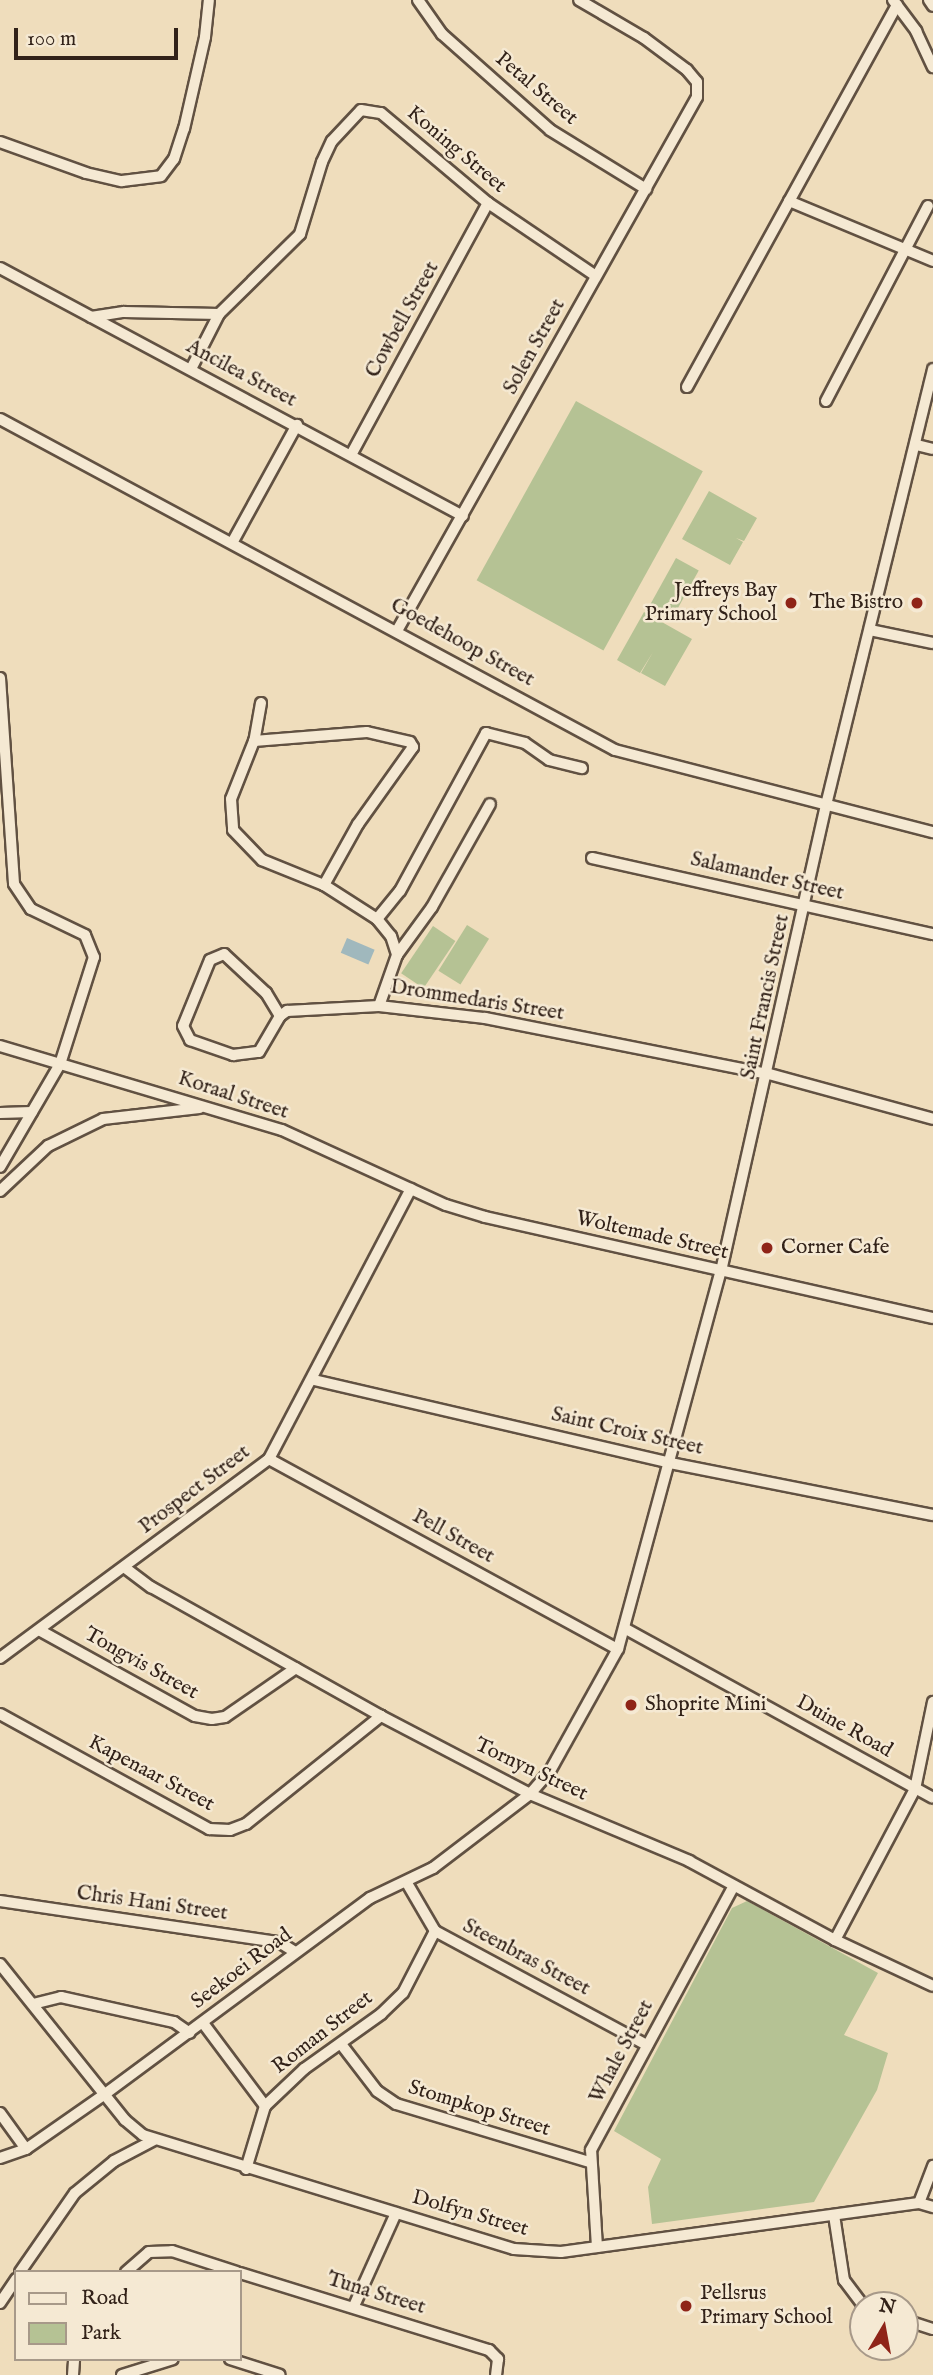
<!DOCTYPE html>
<style>
body{margin:0}
#map{position:relative;width:933px;height:2375px;overflow:hidden;background:#efddbc;font-family:"IM FELL English",serif}
div>[style]{position:absolute}
.green>*{inset:0;background:#b5c294;transform-origin:0 0}
.water>*{inset:0;background:#a0b8bd;transform-origin:0 0}
.roads{filter:drop-shadow(2px 0 #615142) drop-shadow(-2px 0 #615142) drop-shadow(0 2px #615142) drop-shadow(0 -2px #615142)}
.minor>*{height:10px;margin:-5px;padding:0 5px;transform-origin:5px;border-radius:5px;background:#f5e9d3}
.dots>*{width:19px;height:19px;translate:-50% -50%;box-sizing:border-box;border:4px solid #f5e9d3;border-radius:50%}
span{translate:-50% -50%;white-space:nowrap;text-align:center;line-height:1.15;-webkit-text-stroke:5px #f5e9d3;paint-order:stroke}
.street-label{font-size:21px;color:#322219}
.poi-label{font-size:21px;color:#322219}
.right{translate:-100% -50%;text-align:right}
.left{translate:0 -50%;text-align:left}
.legend{position:absolute;left:14px;top:2270px;width:228px;height:91px;box-sizing:border-box;background:#f5e9d3;border:2px solid #a79989;margin:0;padding:9px 12px;list-style:none;font-size:21px;color:#322219}
.legend li{display:flex;align-items:center;gap:14px;height:35px}
.legend b{width:35px;border:2px solid #a79989}
.north{position:absolute;left:849px;top:2291px;width:70px;height:70px;box-sizing:border-box;background:#f5e9d3;border:2px solid #a79989;border-radius:50%;rotate:10deg;font-size:19px;font-weight:700;line-height:28px;text-align:center;color:#322219}
.north::after{content:'';display:block;margin:auto;width:24px;height:32px;background:#8f2418;clip-path:polygon(50% 0,100% 100%,50% 72%,0 100%)}
.scale{position:absolute;left:14px;top:28px;width:164px;height:32px;box-sizing:border-box;border:4px solid #322219;border-top:0;padding-left:9px;font-size:21px;line-height:24px;white-space:nowrap;color:#322219;-webkit-text-stroke:5px #f5e9d3;paint-order:stroke}
</style>
<div id="map">
<div class="green">
<i style="left:576px;top:401px;width:145px;height:205px;rotate:29deg"></i>
<i style="clip-path:polygon(709px 491px,757px 518px,744px 541px,736px 538px,743px 542px,730px 565px,682px 539px)"></i>
<i style="left:676px;top:558px;width:26px;height:54px;rotate:29deg"></i>
<i style="clip-path:polygon(644px 612px,692px 639px,665px 686px,641px 673px,653px 652px,640px 673px,617px 660px)"></i>
<i style="left:467px;top:925px;width:26px;height:54px;rotate:32deg"></i>
<i style="left:433px;top:926px;width:27px;height:57px;rotate:34deg"></i>
<i style="clip-path:polygon(747px 1901px,878px 1973px,844px 2035px,888px 2053px,877px 2090px,814px 2202px,652px 2224px,648px 2187px,661px 2159px,614px 2131px,732px 1908px)"></i>
</div>
<div class="water">
<i style="left:347px;top:938px;width:30px;height:16px;rotate:23deg"></i>
</div>
<div class="roads">
<div class="minor">
<i style="left:418px;top:0;width:42px;rotate:54.8deg"></i>
<i style="left:442px;top:34px;width:144px;rotate:41.6deg"></i>
<i style="left:550px;top:130px;width:113px;rotate:31.6deg"></i>
<i style="left:893px;top:0;width:39px;rotate:53deg"></i>
<i style="left:916px;top:31px;width:40px;rotate:65deg"></i>
<i style="left:929px;top:0;width:7px;rotate:56deg"></i>
<i style="left:0;top:142px;width:91px;rotate:19.8deg"></i>
<i style="left:86px;top:173px;width:37px;rotate:13deg"></i>
<i style="left:122px;top:181px;width:39px;rotate:-7deg"></i>
<i style="left:161px;top:176px;width:21px;rotate:-53deg"></i>
<i style="left:174px;top:159px;width:32px;rotate:-72deg"></i>
<i style="left:184px;top:129px;width:94px;rotate:-77.1deg"></i>
<i style="left:205px;top:37px;width:37px;rotate:-84deg"></i>
<i style="left:789px;top:201px;width:156px;rotate:22.6deg"></i>
<i style="left:0;top:268px;width:525px;rotate:28.18deg"></i>
<i style="left:91px;top:317px;width:33px;rotate:-9deg"></i>
<i style="left:124px;top:312px;width:95px;rotate:1.2deg"></i>
<i style="left:191px;top:369px;width:62px;rotate:-63deg"></i>
<i style="left:219px;top:314px;width:114px;rotate:-44.6deg"></i>
<i style="left:300px;top:234px;width:75px;rotate:-73deg"></i>
<i style="left:322px;top:162px;width:23px;rotate:-65deg"></i>
<i style="left:332px;top:141px;width:42px;rotate:-46.9deg"></i>
<i style="left:361px;top:110px;width:20px;rotate:9deg"></i>
<i style="left:381px;top:113px;width:140px;rotate:40.1deg"></i>
<i style="left:488px;top:203px;width:130px;rotate:34.1deg"></i>
<i style="left:687px;top:387px;width:436px;rotate:-61.2deg"></i>
<i style="left:826px;top:401px;width:220px;rotate:-62.4deg"></i>
<i style="left:0;top:419px;width:698px;rotate:28.29deg"></i>
<i style="left:615px;top:750px;width:328px;rotate:14.5deg"></i>
<i style="left:917px;top:445px;width:16px;rotate:14deg"></i>
<i style="left:351px;top:455px;width:287px;rotate:-61.5deg"></i>
<i style="left:232px;top:543px;width:135px;rotate:-61.2deg"></i>
<i style="left:398px;top:629px;width:610px;rotate:-60.66deg"></i>
<i style="left:697px;top:97px;width:15px;rotate:-90deg"></i>
<i style="left:697px;top:82px;width:16px;rotate:-130deg"></i>
<i style="left:687px;top:70px;width:54px;rotate:-143.3deg"></i>
<i style="left:644px;top:38px;width:75px;rotate:-149.7deg"></i>
<i style="left:870px;top:630px;width:64px;rotate:11.7deg"></i>
<i style="left:0;top:678px;width:206px;rotate:86.1deg"></i>
<i style="left:14px;top:884px;width:30px;rotate:56deg"></i>
<i style="left:31px;top:909px;width:60px;rotate:25.7deg"></i>
<i style="left:85px;top:935px;width:24px;rotate:68deg"></i>
<i style="left:94px;top:957px;width:112px;rotate:107.6deg"></i>
<i style="left:60px;top:1064px;width:119px;rotate:120.2deg"></i>
<i style="left:261px;top:703px;width:39px;rotate:100deg"></i>
<i style="left:254px;top:741px;width:62px;rotate:111.6deg"></i>
<i style="left:231px;top:799px;width:31px;rotate:86deg"></i>
<i style="left:233px;top:830px;width:42px;rotate:46deg"></i>
<i style="left:262px;top:860px;width:67px;rotate:22deg"></i>
<i style="left:324px;top:885px;width:63px;rotate:32.7deg"></i>
<i style="left:377px;top:919px;width:22px;rotate:51deg"></i>
<i style="left:391px;top:936px;width:20px;rotate:72deg"></i>
<i style="left:254px;top:741px;width:113px;rotate:-4.6deg"></i>
<i style="left:367px;top:732px;width:44px;rotate:13.1deg"></i>
<i style="left:410px;top:742px;width:6px;rotate:59deg"></i>
<i style="left:413px;top:747px;width:95px;rotate:125.5deg"></i>
<i style="left:358px;top:824px;width:70px;rotate:119.1deg"></i>
<i style="left:592px;top:858px;width:349px;rotate:12.6deg"></i>
<i style="left:377px;top:919px;width:36px;rotate:-51deg"></i>
<i style="left:400px;top:891px;width:180px;rotate:-61.4deg"></i>
<i style="left:486px;top:733px;width:40px;rotate:14.4deg"></i>
<i style="left:525px;top:743px;width:29px;rotate:35deg"></i>
<i style="left:549px;top:760px;width:34px;rotate:14deg"></i>
<i style="left:379px;top:1006px;width:54px;rotate:-70.6deg"></i>
<i style="left:397px;top:955px;width:59px;rotate:-53.9deg"></i>
<i style="left:432px;top:907px;width:118px;rotate:-60.6deg"></i>
<i style="left:280px;top:1016px;width:27px;rotate:-121deg"></i>
<i style="left:266px;top:993px;width:57px;rotate:-137.1deg"></i>
<i style="left:224px;top:954px;width:15px;rotate:157deg"></i>
<i style="left:210px;top:960px;width:71px;rotate:112.2deg"></i>
<i style="left:183px;top:1026px;width:16px;rotate:63deg"></i>
<i style="left:190px;top:1040px;width:46px;rotate:19.2deg"></i>
<i style="left:233px;top:1055px;width:26px;rotate:-7deg"></i>
<i style="left:259px;top:1052px;width:42px;rotate:-59.7deg"></i>
<i style="left:280px;top:1016px;width:9px;rotate:-36deg"></i>
<i style="left:287px;top:1011px;width:92px;rotate:-3.1deg"></i>
<i style="left:379px;top:1006px;width:107px;rotate:6.5deg"></i>
<i style="left:485px;top:1018px;width:289px;rotate:11.2deg"></i>
<i style="left:769px;top:1074px;width:170px;rotate:15.3deg"></i>
<i style="left:0;top:1046px;width:294px;rotate:16.6deg"></i>
<i style="left:282px;top:1130px;width:180px;rotate:24.6deg"></i>
<i style="left:446px;top:1205px;width:41px;rotate:17.1deg"></i>
<i style="left:485px;top:1217px;width:459px;rotate:12.7deg"></i>
<i style="left:0;top:1113px;width:32px;rotate:-2deg"></i>
<i style="left:0;top:1191px;width:66px;rotate:-43.2deg"></i>
<i style="left:48px;top:1146px;width:61px;rotate:-26.1deg"></i>
<i style="left:103px;top:1119px;width:97px;rotate:-6.5deg"></i>
<i style="left:314px;top:1380px;width:366px;rotate:13.1deg"></i>
<i style="left:670px;top:1463px;width:268px;rotate:11.2deg"></i>
<i style="left:269px;top:1459px;width:397px;rotate:28.6deg"></i>
<i style="left:124px;top:1567px;width:34px;rotate:37deg"></i>
<i style="left:151px;top:1587px;width:264px;rotate:29.3deg"></i>
<i style="left:381px;top:1716px;width:168px;rotate:27.6deg"></i>
<i style="left:530px;top:1794px;width:173px;rotate:22.8deg"></i>
<i style="left:689px;top:1861px;width:166px;rotate:28.4deg"></i>
<i style="left:835px;top:1940px;width:108px;rotate:25.1deg"></i>
<i style="left:626px;top:1629px;width:350px;rotate:28.8deg"></i>
<i style="left:39px;top:1630px;width:178px;rotate:28.9deg"></i>
<i style="left:195px;top:1716px;width:17px;rotate:10deg"></i>
<i style="left:212px;top:1719px;width:13px;rotate:-9deg"></i>
<i style="left:225px;top:1717px;width:86px;rotate:-34.6deg"></i>
<i style="left:0;top:1658px;width:335px;rotate:-36.5deg"></i>
<i style="left:269px;top:1459px;width:305px;rotate:-62.3deg"></i>
<i style="left:0;top:1714px;width:239px;rotate:28.8deg"></i>
<i style="left:209px;top:1829px;width:21px;rotate:3deg"></i>
<i style="left:230px;top:1830px;width:17px;rotate:-21deg"></i>
<i style="left:246px;top:1824px;width:173px;rotate:-38.7deg"></i>
<i style="left:407px;top:1883px;width:56px;rotate:59.7deg"></i>
<i style="left:435px;top:1931px;width:241px;rotate:28.3deg"></i>
<i style="left:0;top:1901px;width:282px;rotate:8.4deg"></i>
<i style="left:279px;top:1942px;width:19px;rotate:32deg"></i>
<i style="left:835px;top:1940px;width:171px;rotate:-62.1deg"></i>
<i style="left:915px;top:1789px;width:89px;rotate:-78.3deg"></i>
<i style="left:0;top:1964px;width:200px;rotate:51.3deg"></i>
<i style="left:125px;top:2120px;width:23px;rotate:40deg"></i>
<i style="left:143px;top:2135px;width:388px;rotate:17.1deg"></i>
<i style="left:514px;top:2249px;width:47px;rotate:3.7deg"></i>
<i style="left:561px;top:2252px;width:361px;rotate:-7.8deg"></i>
<i style="left:919px;top:2203px;width:15px;rotate:16deg"></i>
<i style="left:33px;top:2004px;width:29px;rotate:-14deg"></i>
<i style="left:61px;top:1997px;width:116px;rotate:12.5deg"></i>
<i style="left:174px;top:2022px;width:19px;rotate:35deg"></i>
<i style="left:203px;top:2023px;width:104px;rotate:53.2deg"></i>
<i style="left:341px;top:2044px;width:59px;rotate:52.5deg"></i>
<i style="left:377px;top:2091px;width:23px;rotate:34deg"></i>
<i style="left:396px;top:2104px;width:202px;rotate:16.7deg"></i>
<i style="left:0;top:2113px;width:44px;rotate:54.2deg"></i>
<i style="left:0;top:2158px;width:28px;rotate:-19deg"></i>
<i style="left:26px;top:2149px;width:96px;rotate:-34.8deg"></i>
<i style="left:105px;top:2094px;width:330px;rotate:-36.5deg"></i>
<i style="left:370px;top:1898px;width:70px;rotate:-25.5deg"></i>
<i style="left:433px;top:1868px;width:122px;rotate:-37.3deg"></i>
<i style="left:530px;top:1794px;width:30px;rotate:-49deg"></i>
<i style="left:550px;top:1771px;width:140px;rotate:-60.9deg"></i>
<i style="left:618px;top:1649px;width:392px;rotate:-74.8deg"></i>
<i style="left:721px;top:1271px;width:478px;rotate:-77.3deg"></i>
<i style="left:826px;top:805px;width:449px;rotate:-76.2deg"></i>
<i style="left:246px;top:2169px;width:66px;rotate:-73.2deg"></i>
<i style="left:265px;top:2106px;width:54px;rotate:-43.5deg"></i>
<i style="left:304px;top:2069px;width:95px;rotate:-35.5deg"></i>
<i style="left:381px;top:2014px;width:30px;rotate:-44deg"></i>
<i style="left:403px;top:1993px;width:70px;rotate:-62.7deg"></i>
<i style="left:919px;top:2203px;width:40px;rotate:-69deg"></i>
<i style="left:834px;top:2215px;width:66px;rotate:81.3deg"></i>
<i style="left:844px;top:2280px;width:31px;rotate:53deg"></i>
<i style="left:597px;top:2247px;width:97px;rotate:-93.5deg"></i>
<i style="left:591px;top:2150px;width:300px;rotate:-61.6deg"></i>
<i style="left:20px;top:2272px;width:96px;rotate:-55.2deg"></i>
<i style="left:75px;top:2193px;width:50px;rotate:-39.4deg"></i>
<i style="left:114px;top:2161px;width:45px;rotate:-27.7deg"></i>
<i style="left:126px;top:2272px;width:30px;rotate:-41deg"></i>
<i style="left:149px;top:2252px;width:23px;rotate:-2deg"></i>
<i style="left:172px;top:2251px;width:68px;rotate:17.9deg"></i>
<i style="left:240px;top:2273px;width:261px;rotate:17.2deg"></i>
<i style="left:489px;top:2350px;width:13px;rotate:45deg"></i>
<i style="left:498px;top:2359px;width:16px;rotate:97deg"></i>
<i style="left:0;top:2303px;width:29px;rotate:-56deg"></i>
<i style="left:354px;top:2306px;width:102px;rotate:-65.7deg"></i>
<i style="left:905px;top:2320px;width:29px;rotate:18deg"></i>
<i style="left:230px;top:2359px;width:52px;rotate:17.7deg"></i>
<i style="left:73px;top:2375px;width:16px;rotate:-86deg"></i>
<i style="left:122px;top:2375px;width:53px;rotate:-17.4deg"></i>
</div>
</div>
<div class="dots">
<i style="left:791px;top:603px;background:#8f2418"></i>
<i style="left:917px;top:603px;background:#8f2418"></i>
<i style="left:767px;top:1248px;background:#8f2418"></i>
<i style="left:631px;top:1705px;background:#8f2418"></i>
<i style="left:686px;top:2306px;background:#8f2418"></i>
</div>
<div class="street-label">
<span style="left:536px;top:89px;rotate:40deg">Petal Street</span>
<span style="left:456px;top:150px;rotate:40deg">Koning Street</span>
<span style="left:403px;top:320px;rotate:-61deg">Cowbell Street</span>
<span style="left:535px;top:347px;rotate:-61deg">Solen Street</span>
<span style="left:241px;top:374px;rotate:28deg">Ancilea Street</span>
<span style="left:462px;top:643px;rotate:29deg">Goedehoop Street</span>
<span style="left:767px;top:877px;rotate:13deg">Salamander Street</span>
<span style="left:766px;top:997px;rotate:-78deg">Saint Francis Street</span>
<span style="left:477px;top:1001px;rotate:9deg">Drommedaris Street</span>
<span style="left:233px;top:1096px;rotate:18deg">Koraal Street</span>
<span style="left:652px;top:1236px;rotate:13deg">Woltemade Street</span>
<span style="left:627px;top:1432px;rotate:13deg">Saint Croix Street</span>
<span style="left:195px;top:1490px;rotate:-37deg">Prospect Street</span>
<span style="left:453px;top:1537px;rotate:29deg">Pell Street</span>
<span style="left:141px;top:1664px;rotate:29deg">Tongvis Street</span>
<span style="left:844px;top:1727px;rotate:29deg">Duine Road</span>
<span style="left:531px;top:1770px;rotate:25deg">Tornyn Street</span>
<span style="left:151px;top:1774px;rotate:28deg">Kapenaar Street</span>
<span style="left:152px;top:1904px;rotate:8deg">Chris Hani Street</span>
<span style="left:526px;top:1958px;rotate:28deg">Steenbras Street</span>
<span style="left:242px;top:1969px;rotate:-37deg">Seekoei Road</span>
<span style="left:323px;top:2033px;rotate:-38deg">Roman Street</span>
<span style="left:622px;top:2052px;rotate:-62deg">Whale Street</span>
<span style="left:479px;top:2109px;rotate:17deg">Stompkop Street</span>
<span style="left:470px;top:2214px;rotate:16deg">Dolfyn Street</span>
<span style="left:376px;top:2294px;rotate:17deg">Tuna Street</span>
</div>
<div class="poi-label">
<span class="right" style="left:777px;top:603px">Jeffreys Bay<br>Primary School</span>
<span class="right" style="left:903px;top:603px">The Bistro</span>
<span class="left" style="left:781px;top:1248px">Corner Cafe</span>
<span class="left" style="left:645px;top:1705px">Shoprite Mini</span>
<span class="left" style="left:700px;top:2306px">Pellsrus<br>Primary School</span>
</div>
<ul class="legend">
<li><b style="height:9px;background:#f5e9d3"></b>Road</li>
<li><b style="height:19px;background:#b5c294"></b>Park</li>
</ul>
<div class="north">N</div>
<div class="scale">100 m</div>
</div>
